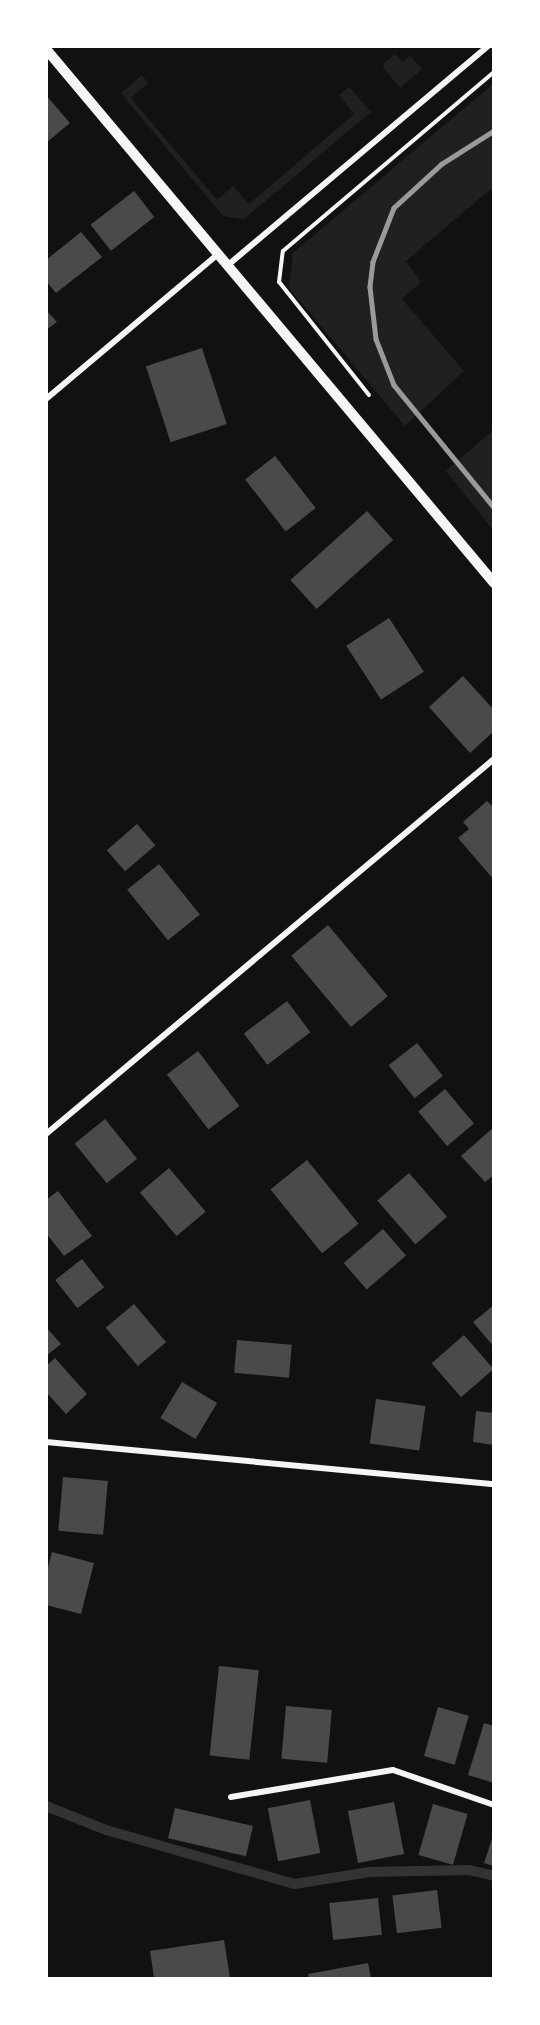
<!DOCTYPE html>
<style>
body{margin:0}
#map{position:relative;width:540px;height:2025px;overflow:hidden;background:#111;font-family:"Asap Condensed",sans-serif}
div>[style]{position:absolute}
.green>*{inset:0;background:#202020}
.stream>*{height:10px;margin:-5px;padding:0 5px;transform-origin:5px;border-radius:5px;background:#333}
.building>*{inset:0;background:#4a4a4a;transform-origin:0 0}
.path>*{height:4px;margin:-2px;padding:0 2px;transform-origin:2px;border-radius:2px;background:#f5f5f5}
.minor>*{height:6px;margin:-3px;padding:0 3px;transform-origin:3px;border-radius:3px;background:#f5f5f5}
.tertiary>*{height:10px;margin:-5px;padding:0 5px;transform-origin:5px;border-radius:5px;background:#f5f5f5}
.rail>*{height:4.5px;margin:-2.25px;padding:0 2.25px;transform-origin:2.25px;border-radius:2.25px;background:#9a9a9a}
span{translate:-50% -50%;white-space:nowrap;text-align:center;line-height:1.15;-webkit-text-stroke:4.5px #fff;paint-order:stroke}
.frame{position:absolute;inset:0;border:48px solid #fff;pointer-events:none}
</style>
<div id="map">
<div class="green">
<i style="clip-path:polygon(395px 54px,402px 62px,410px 56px,422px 69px,400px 88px,384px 68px,383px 64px)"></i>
<i style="clip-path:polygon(142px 75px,148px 83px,131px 98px,217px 200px,233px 186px,249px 204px,354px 114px,339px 95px,349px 87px,371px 112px,244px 219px,223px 216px,121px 93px)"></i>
<i style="clip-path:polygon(493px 84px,493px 187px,406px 261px,421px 282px,402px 299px,464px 371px,405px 426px,289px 288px,293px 253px)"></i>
<i style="clip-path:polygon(493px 430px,493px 530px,446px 471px)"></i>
</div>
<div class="stream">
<i style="left:46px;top:1806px;width:65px;rotate:21.8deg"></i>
<i style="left:106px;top:1830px;width:196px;rotate:16deg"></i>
<i style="left:294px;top:1884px;width:77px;rotate:-9deg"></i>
<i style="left:370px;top:1872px;width:99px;rotate:-1.2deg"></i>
<i style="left:469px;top:1870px;width:26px;rotate:13deg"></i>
</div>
<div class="building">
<i style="clip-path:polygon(46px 95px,70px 123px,46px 143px)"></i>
<i style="left:134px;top:191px;width:33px;height:55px;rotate:52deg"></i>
<i style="clip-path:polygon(81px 232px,102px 257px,56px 293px,46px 281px,46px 260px)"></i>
<i style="clip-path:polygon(46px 310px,57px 322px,46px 330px)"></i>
<i style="left:202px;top:348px;width:80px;height:59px;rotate:72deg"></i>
<i style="left:275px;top:456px;width:66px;height:38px;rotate:52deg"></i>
<i style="left:367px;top:511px;width:39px;height:103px;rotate:48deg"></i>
<i style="left:389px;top:618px;width:64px;height:51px;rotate:57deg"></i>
<i style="clip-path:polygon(463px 676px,494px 710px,494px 731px,470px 753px,429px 707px)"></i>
<i style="clip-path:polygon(487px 801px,494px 808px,494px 880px,458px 838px,469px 829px,463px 822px)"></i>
<i style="left:137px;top:824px;width:28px;height:40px;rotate:49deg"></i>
<i style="left:159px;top:864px;width:65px;height:41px;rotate:51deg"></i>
<i style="left:328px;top:925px;width:93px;height:48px;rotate:50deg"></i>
<i style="left:287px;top:1001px;width:39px;height:54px;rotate:53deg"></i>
<i style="left:417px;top:1043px;width:42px;height:36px;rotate:52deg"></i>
<i style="left:198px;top:1051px;width:69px;height:39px;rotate:53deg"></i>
<i style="left:445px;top:1089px;width:45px;height:35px;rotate:50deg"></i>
<i style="left:105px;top:1119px;width:51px;height:39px;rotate:51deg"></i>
<i style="clip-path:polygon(494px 1127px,494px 1175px,485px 1182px,461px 1156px)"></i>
<i style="left:307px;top:1160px;width:82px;height:47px;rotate:51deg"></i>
<i style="left:169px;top:1168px;width:57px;height:38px;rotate:50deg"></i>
<i style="left:409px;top:1173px;width:58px;height:42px;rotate:49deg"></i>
<i style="clip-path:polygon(58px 1191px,92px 1236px,64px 1256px,46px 1233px,46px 1200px)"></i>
<i style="left:383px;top:1229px;width:35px;height:52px;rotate:49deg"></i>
<i style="left:82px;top:1259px;width:36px;height:34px;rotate:52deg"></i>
<i style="left:134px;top:1304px;width:50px;height:37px;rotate:50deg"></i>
<i style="clip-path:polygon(494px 1305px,494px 1347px,473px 1322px)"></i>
<i style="clip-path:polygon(46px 1327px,61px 1344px,46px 1356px)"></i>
<i style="left:464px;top:1335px;width:45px;height:43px;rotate:49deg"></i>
<i style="left:237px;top:1340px;width:55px;height:33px;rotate:5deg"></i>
<i style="clip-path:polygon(55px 1358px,87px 1394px,66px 1414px,46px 1392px,46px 1366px)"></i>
<i style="left:182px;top:1382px;width:41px;height:42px;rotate:31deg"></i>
<i style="left:376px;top:1399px;width:50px;height:45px;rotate:8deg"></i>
<i style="clip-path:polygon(476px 1411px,494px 1413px,494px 1445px,473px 1442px)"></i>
<i style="left:63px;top:1477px;width:45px;height:54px;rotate:5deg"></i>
<i style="clip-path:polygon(52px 1552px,94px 1563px,81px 1614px,46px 1605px,46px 1575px)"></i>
<i style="left:219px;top:1666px;width:40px;height:90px;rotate:6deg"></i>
<i style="left:286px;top:1706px;width:46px;height:53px;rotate:5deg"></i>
<i style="left:438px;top:1707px;width:32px;height:51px;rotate:16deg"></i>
<i style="clip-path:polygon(484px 1723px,494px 1726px,494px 1783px,468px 1775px)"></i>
<i style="left:310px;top:1800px;width:54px;height:43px;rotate:79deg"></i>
<i style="left:394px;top:1802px;width:53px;height:47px;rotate:79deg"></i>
<i style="left:433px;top:1804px;width:36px;height:53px;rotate:16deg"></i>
<i style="left:175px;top:1808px;width:80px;height:31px;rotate:13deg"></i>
<i style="clip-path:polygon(493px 1836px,494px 1836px,494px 1866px,484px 1863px)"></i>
<i style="left:437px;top:1890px;width:38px;height:45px;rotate:83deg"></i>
<i style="left:378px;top:1898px;width:37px;height:49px;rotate:84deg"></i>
<i style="clip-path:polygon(224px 1940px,230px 1978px,154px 1978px,150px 1951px)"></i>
<i style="clip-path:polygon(368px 1963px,371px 1978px,309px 1978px,308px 1974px)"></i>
</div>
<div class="path">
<i style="left:369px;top:395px;width:144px;rotate:-128.5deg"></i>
<i style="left:279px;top:282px;width:31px;rotate:-83deg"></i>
<i style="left:283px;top:251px;width:277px;rotate:-40.3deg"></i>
</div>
<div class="minor">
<i style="left:228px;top:265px;width:340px;rotate:-40.1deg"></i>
<i style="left:46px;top:399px;width:225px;rotate:-40.1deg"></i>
<i style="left:46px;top:1134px;width:584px;rotate:-39.93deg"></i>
<i style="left:46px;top:1442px;width:450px;rotate:5.4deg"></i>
<i style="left:231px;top:1797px;width:164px;rotate:-9.5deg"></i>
<i style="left:393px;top:1770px;width:107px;rotate:19.1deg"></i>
</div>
<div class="tertiary">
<i style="left:46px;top:49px;width:697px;rotate:50deg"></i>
</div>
<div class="rail">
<i style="left:494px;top:131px;width:62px;rotate:147.6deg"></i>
<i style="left:442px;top:164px;width:65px;rotate:137.5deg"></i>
<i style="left:394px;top:208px;width:58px;rotate:111.3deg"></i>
<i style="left:373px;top:262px;width:25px;rotate:97deg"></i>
<i style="left:370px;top:287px;width:52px;rotate:83.4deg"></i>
<i style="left:376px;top:339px;width:49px;rotate:68.6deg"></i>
<i style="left:394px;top:385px;width:158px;rotate:50.7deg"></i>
</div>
<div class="frame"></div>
</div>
